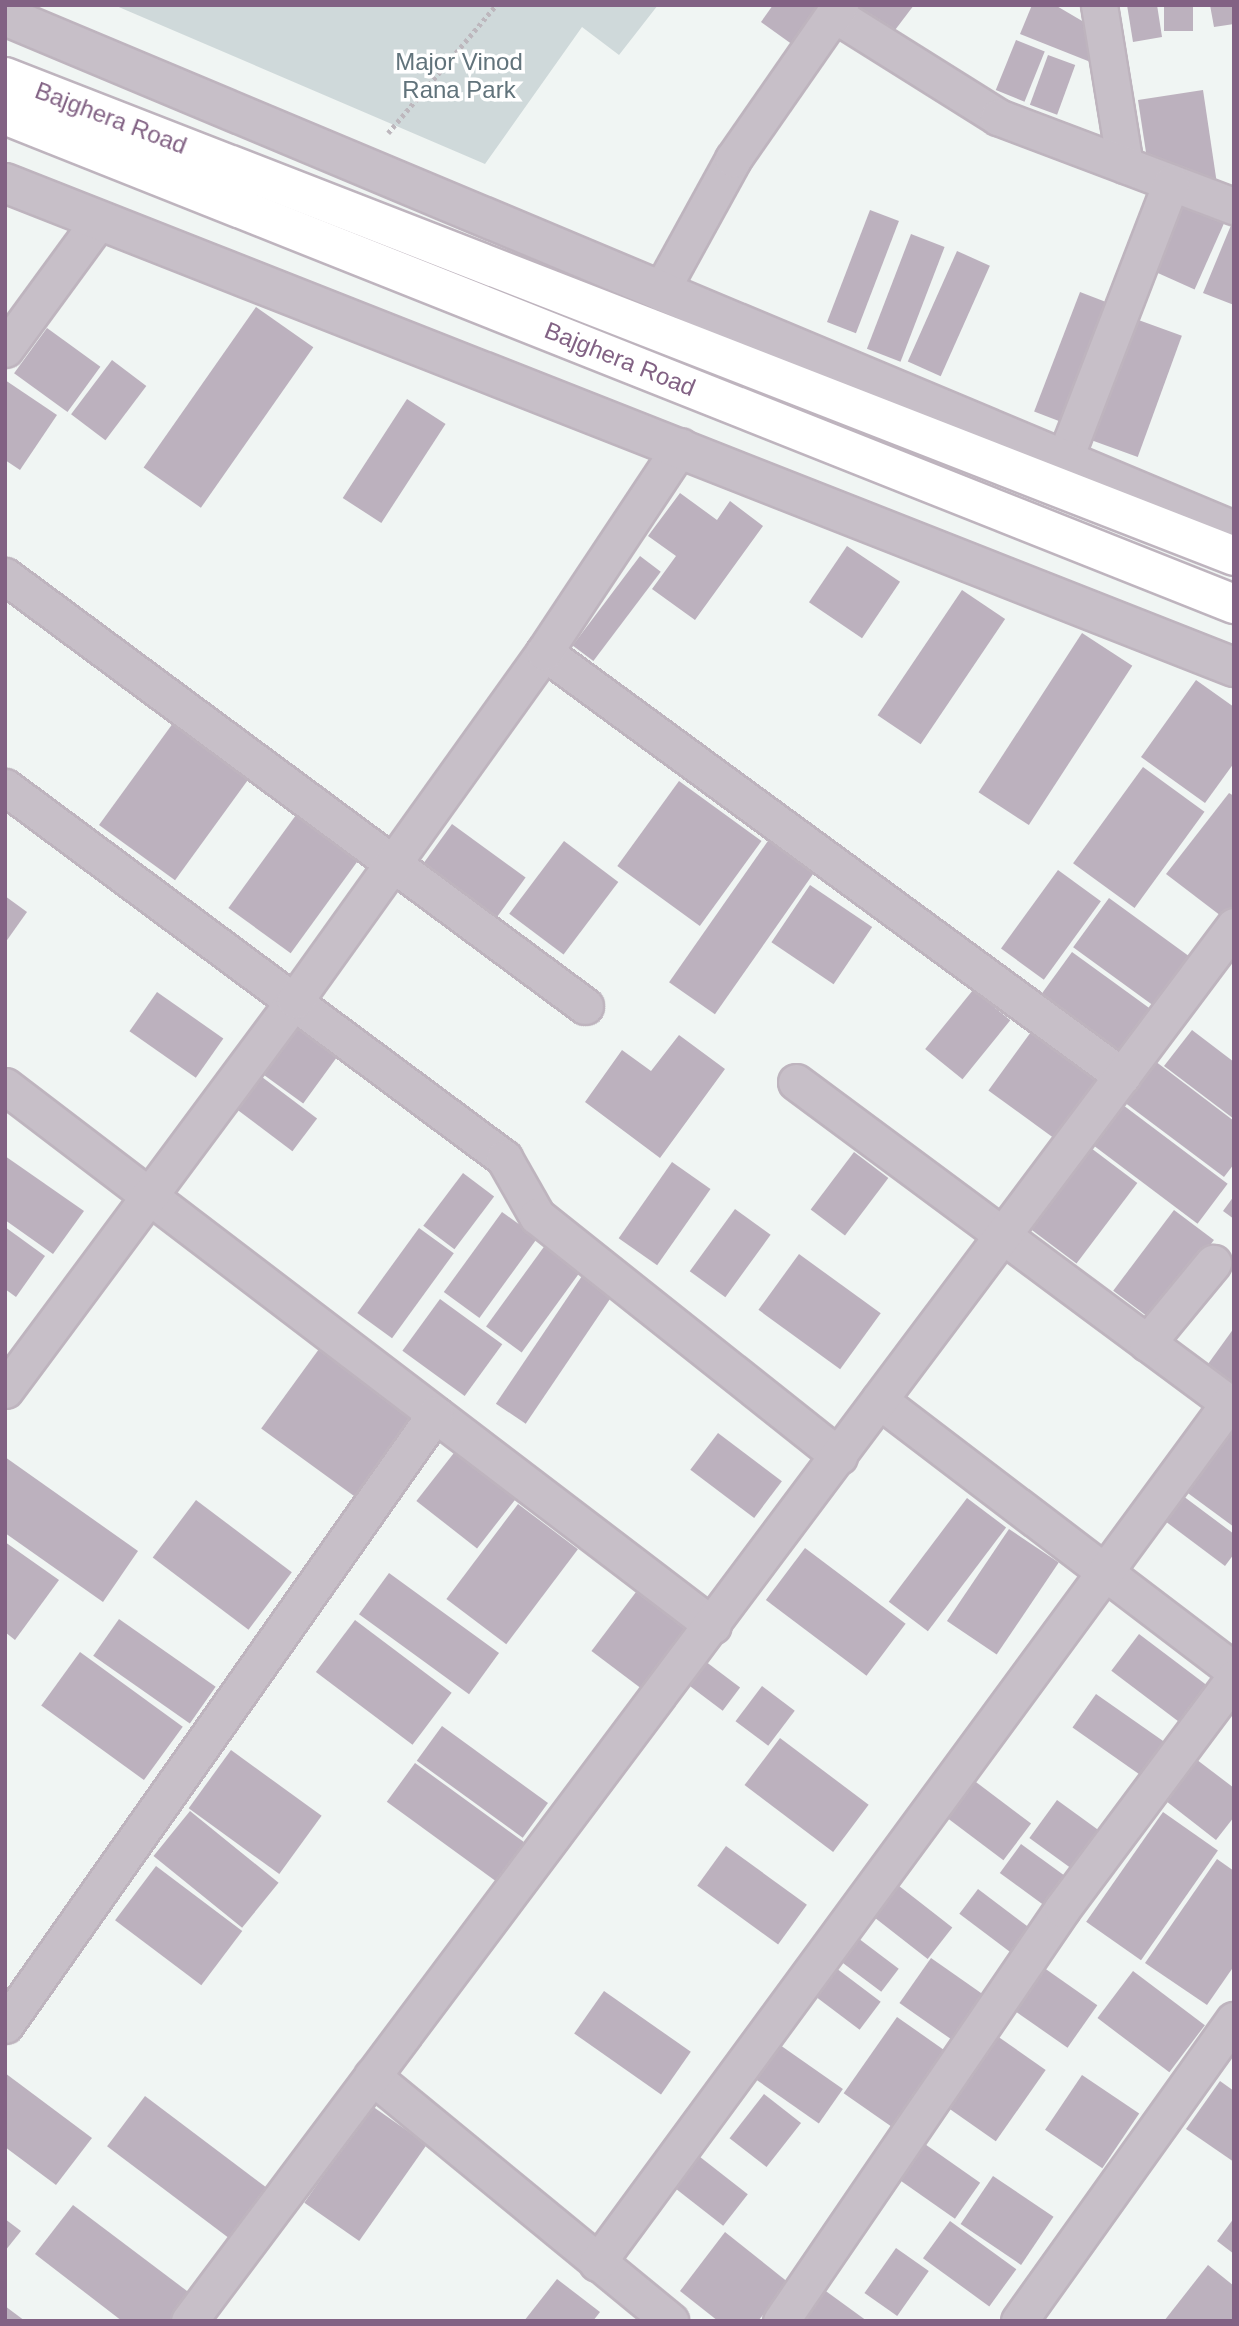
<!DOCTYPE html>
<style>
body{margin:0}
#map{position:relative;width:1239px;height:2326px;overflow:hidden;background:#f0f5f3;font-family:Helvetica,sans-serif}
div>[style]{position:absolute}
.green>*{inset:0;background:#cfd9da}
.building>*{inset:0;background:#bcb1be;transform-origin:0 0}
.path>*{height:4.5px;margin-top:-2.25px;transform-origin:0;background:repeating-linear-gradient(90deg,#bdb7bd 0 3.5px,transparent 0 7px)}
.roads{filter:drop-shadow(2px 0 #beb4be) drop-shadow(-2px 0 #beb4be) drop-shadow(0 2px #beb4be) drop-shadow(0 -2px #beb4be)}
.minor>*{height:35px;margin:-17.5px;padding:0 17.5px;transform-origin:17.5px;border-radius:17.5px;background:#c7bfc8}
.tertiary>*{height:38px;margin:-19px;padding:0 19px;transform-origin:19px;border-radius:19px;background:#c7bfc8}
.secondary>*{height:38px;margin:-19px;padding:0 19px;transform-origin:19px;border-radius:19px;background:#fff}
span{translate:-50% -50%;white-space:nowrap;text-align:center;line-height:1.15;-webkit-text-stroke:7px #fff;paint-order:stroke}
.park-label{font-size:24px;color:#61737b}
.street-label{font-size:24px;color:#826284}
.frame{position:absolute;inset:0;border:7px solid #826284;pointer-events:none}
</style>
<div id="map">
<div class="green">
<i style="clip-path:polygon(114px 5px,658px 5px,619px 55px,582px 27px,485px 164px)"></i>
</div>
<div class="building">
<i style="clip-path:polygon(773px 5px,818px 5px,827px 12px,800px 50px,761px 22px)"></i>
<i style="clip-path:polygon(850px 5px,914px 5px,889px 38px)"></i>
<i style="clip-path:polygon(1032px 5px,1055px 5px,1089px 25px,1098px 65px,1020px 34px)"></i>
<i style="clip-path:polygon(1127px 5px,1157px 5px,1162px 37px,1133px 42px)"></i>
<i style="left:1164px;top:5px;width:29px;height:26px"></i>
<i style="clip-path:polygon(1210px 5px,1234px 5px,1234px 24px,1214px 27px)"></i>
<i style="left:1016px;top:40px;width:31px;height:54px;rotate:22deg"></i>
<i style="left:1048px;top:55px;width:29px;height:53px;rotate:20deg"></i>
<i style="clip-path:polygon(1203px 90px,1217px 184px,1147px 159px,1138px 100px)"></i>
<i style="left:1183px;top:200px;width:47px;height:77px;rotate:24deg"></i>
<i style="left:870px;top:210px;width:31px;height:120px;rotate:21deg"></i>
<i style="clip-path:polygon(1234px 218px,1234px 305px,1203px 293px)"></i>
<i style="left:911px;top:234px;width:36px;height:123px;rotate:21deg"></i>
<i style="left:957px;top:251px;width:36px;height:121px;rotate:24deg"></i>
<i style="left:1080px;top:292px;width:39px;height:128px;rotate:21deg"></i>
<i style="left:256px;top:307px;width:70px;height:196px;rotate:35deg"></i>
<i style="left:1133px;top:318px;width:52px;height:129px;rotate:20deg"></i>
<i style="left:47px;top:328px;width:66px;height:56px;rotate:36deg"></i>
<i style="left:112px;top:360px;width:43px;height:68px;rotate:37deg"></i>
<i style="clip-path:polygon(5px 380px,57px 415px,20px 470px,5px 460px)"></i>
<i style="left:407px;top:399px;width:46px;height:118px;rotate:33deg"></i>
<i style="clip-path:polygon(680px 493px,717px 520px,730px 501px,763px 526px,695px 620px,652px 589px,676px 556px,648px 536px)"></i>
<i style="left:847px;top:546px;width:64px;height:68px;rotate:34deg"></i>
<i style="left:640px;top:556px;width:26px;height:112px;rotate:37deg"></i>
<i style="left:962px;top:590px;width:52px;height:151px;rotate:34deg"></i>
<i style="left:1082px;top:633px;width:60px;height:190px;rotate:33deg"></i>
<i style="clip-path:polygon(1196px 680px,1234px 707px,1234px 763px,1205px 803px,1141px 757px)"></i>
<i style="left:176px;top:719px;width:94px;height:131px;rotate:36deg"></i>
<i style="left:1143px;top:767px;width:76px;height:119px;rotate:36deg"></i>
<i style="left:679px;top:781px;width:102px;height:105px;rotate:36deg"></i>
<i style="clip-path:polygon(1229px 793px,1234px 796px,1234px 908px,1225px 919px,1166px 874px)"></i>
<i style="left:296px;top:815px;width:77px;height:115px;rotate:36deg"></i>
<i style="left:452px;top:824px;width:91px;height:49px;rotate:36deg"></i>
<i style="left:770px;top:838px;width:56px;height:176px;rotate:35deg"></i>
<i style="left:564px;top:841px;width:68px;height:91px;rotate:37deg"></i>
<i style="left:1058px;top:870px;width:53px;height:97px;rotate:36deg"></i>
<i style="left:810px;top:885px;width:75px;height:69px;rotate:34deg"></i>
<i style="clip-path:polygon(5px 896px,27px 912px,5px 943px)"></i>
<i style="left:1109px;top:898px;width:102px;height:61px;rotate:36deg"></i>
<i style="left:1072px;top:952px;width:101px;height:54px;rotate:36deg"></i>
<i style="left:973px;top:990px;width:48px;height:76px;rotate:39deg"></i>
<i style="left:157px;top:992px;width:81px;height:48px;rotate:35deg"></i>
<i style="left:300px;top:1011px;width:57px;height:73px;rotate:36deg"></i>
<i style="left:1036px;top:1025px;width:88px;height:81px;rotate:36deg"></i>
<i style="clip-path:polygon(1192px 1030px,1234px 1062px,1234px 1119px,1164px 1066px)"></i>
<i style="clip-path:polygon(679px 1035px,725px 1069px,660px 1158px,585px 1102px,622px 1050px,651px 1071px)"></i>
<i style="clip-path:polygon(1155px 1061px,1234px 1121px,1234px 1164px,1224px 1177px,1124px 1102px)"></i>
<i style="left:258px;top:1074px;width:74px;height:41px;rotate:37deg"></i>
<i style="left:1119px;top:1102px;width:136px;height:50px;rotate:37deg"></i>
<i style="left:1087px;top:1145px;width:63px;height:101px;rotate:37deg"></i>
<i style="left:854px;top:1152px;width:43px;height:72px;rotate:37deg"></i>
<i style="clip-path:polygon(5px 1156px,84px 1211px,53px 1254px,5px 1220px)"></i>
<i style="left:672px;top:1162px;width:47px;height:93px;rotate:35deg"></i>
<i style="left:463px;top:1173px;width:39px;height:66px;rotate:37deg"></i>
<i style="clip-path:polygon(1234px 1196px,1234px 1219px,1223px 1211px)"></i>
<i style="left:735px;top:1209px;width:44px;height:77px;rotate:36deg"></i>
<i style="left:1174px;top:1210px;width:50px;height:101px;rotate:37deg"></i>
<i style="left:502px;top:1212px;width:44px;height:99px;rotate:36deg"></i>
<i style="clip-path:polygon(5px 1227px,45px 1256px,16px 1297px,5px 1289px)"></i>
<i style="left:419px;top:1228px;width:43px;height:105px;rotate:36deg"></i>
<i style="left:546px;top:1244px;width:44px;height:102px;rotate:36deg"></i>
<i style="left:799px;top:1254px;width:101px;height:69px;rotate:36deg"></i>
<i style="left:582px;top:1276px;width:36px;height:154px;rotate:34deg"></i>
<i style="left:440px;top:1299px;width:77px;height:64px;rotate:36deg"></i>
<i style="clip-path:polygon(1234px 1328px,1234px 1383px,1208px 1364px)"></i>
<i style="left:327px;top:1338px;width:125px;height:112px;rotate:36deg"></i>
<i style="clip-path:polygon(1227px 1426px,1234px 1431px,1234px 1527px,1181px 1488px)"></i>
<i style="left:718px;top:1433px;width:80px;height:46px;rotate:37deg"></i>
<i style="left:457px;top:1449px;width:77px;height:66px;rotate:38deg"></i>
<i style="clip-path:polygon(5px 1457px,138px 1551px,103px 1602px,5px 1533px)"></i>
<i style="clip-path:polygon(1175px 1490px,1234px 1534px,1234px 1554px,1225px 1566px,1157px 1515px)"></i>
<i style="left:967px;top:1498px;width:49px;height:130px;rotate:37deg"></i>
<i style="left:196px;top:1500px;width:120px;height:72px;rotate:37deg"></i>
<i style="left:518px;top:1504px;width:75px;height:119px;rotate:37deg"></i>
<i style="left:1009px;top:1529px;width:60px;height:111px;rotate:34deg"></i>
<i style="clip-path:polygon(5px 1542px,59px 1580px,15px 1640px,5px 1632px)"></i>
<i style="left:805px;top:1548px;width:126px;height:65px;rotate:37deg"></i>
<i style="left:389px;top:1573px;width:136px;height:51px;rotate:36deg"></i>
<i style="left:636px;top:1592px;width:64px;height:74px;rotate:37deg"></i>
<i style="left:119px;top:1619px;width:118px;height:45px;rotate:35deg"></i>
<i style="left:355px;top:1620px;width:121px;height:65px;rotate:37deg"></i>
<i style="left:1139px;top:1634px;width:85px;height:46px;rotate:37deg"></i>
<i style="left:80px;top:1652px;width:127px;height:66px;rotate:36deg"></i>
<i style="left:697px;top:1655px;width:54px;height:29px;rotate:37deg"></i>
<i style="left:762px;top:1686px;width:41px;height:44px;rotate:37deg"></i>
<i style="left:1096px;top:1694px;width:85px;height:41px;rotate:35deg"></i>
<i style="left:442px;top:1726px;width:131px;height:43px;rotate:36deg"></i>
<i style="left:780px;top:1738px;width:111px;height:59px;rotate:37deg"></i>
<i style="left:231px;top:1750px;width:112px;height:72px;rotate:36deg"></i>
<i style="clip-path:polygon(1188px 1753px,1234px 1788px,1234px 1817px,1216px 1840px,1157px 1794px)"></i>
<i style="left:415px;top:1763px;width:135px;height:48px;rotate:36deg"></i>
<i style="left:968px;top:1776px;width:79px;height:46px;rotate:37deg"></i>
<i style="left:1057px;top:1800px;width:63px;height:47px;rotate:36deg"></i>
<i style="left:190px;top:1811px;width:114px;height:58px;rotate:39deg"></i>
<i style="left:1163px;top:1812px;width:67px;height:134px;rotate:35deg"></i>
<i style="left:1021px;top:1844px;width:63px;height:36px;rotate:36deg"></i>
<i style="left:726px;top:1846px;width:100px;height:49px;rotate:36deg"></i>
<i style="clip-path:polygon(1217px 1859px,1234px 1871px,1234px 1966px,1207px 2005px,1145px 1963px)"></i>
<i style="left:156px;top:1866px;width:108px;height:68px;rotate:37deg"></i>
<i style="left:894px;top:1882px;width:74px;height:40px;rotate:38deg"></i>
<i style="left:978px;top:1889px;width:69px;height:31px;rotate:37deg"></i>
<i style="left:850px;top:1932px;width:61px;height:29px;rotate:37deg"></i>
<i style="left:931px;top:1958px;width:65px;height:55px;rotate:35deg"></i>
<i style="left:824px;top:1959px;width:71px;height:35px;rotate:37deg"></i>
<i style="left:1040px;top:1965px;width:70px;height:52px;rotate:35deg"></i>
<i style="left:1133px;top:1971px;width:90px;height:59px;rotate:37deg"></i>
<i style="left:604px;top:1991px;width:106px;height:52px;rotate:35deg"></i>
<i style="left:897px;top:2017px;width:63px;height:93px;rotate:35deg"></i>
<i style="left:990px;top:2031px;width:68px;height:87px;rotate:35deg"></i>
<i style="left:770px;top:2038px;width:89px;height:42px;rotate:35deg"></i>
<i style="clip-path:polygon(5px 2073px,92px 2138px,56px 2185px,5px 2147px)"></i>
<i style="left:1082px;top:2075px;width:69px;height:66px;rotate:34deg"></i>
<i style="clip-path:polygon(1220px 2081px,1234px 2091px,1234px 2162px,1186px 2129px)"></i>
<i style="left:764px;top:2094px;width:47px;height:56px;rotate:38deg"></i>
<i style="left:145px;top:2096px;width:152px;height:63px;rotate:37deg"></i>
<i style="left:372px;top:2106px;width:67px;height:118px;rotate:35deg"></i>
<i style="left:922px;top:2142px;width:71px;height:44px;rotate:35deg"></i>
<i style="left:695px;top:2153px;width:67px;height:40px;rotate:38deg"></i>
<i style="left:993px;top:2176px;width:73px;height:58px;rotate:34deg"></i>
<i style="clip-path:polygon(73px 2205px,191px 2294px,170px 2321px,122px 2321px,35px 2254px)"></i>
<i style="clip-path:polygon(1234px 2218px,1234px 2254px,1217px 2241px)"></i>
<i style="clip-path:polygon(5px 2219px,21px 2231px,5px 2251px)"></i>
<i style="left:950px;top:2221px;width:82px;height:46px;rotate:36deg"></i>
<i style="clip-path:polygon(725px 2232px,789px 2283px,758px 2321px,718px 2321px,680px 2291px)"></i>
<i style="left:896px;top:2248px;width:40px;height:55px;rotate:35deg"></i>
<i style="clip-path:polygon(1208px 2265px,1234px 2286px,1234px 2321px,1164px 2321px)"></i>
<i style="clip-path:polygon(557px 2279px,600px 2312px,593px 2321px,524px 2321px)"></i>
<i style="clip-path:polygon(812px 2281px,867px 2321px,783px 2321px)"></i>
<i style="clip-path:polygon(5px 2306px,25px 2321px,5px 2321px)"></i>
</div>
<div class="path">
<i style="left:388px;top:133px;width:167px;rotate:-49.8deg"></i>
</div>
<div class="roads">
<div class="minor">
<i style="left:1099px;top:5px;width:162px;rotate:80.8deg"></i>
<i style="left:834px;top:14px;width:194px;rotate:32.1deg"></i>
<i style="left:998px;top:117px;width:252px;rotate:20.7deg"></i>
<i style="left:660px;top:292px;width:152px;rotate:-61.2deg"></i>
<i style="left:733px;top:159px;width:188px;rotate:-55.2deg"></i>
<i style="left:5px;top:349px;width:157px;rotate:-53.8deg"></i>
<i style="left:1064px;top:460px;width:297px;rotate:-68.9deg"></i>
<i style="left:5px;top:576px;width:722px;rotate:36.55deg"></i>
<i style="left:544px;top:652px;width:717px;rotate:36.26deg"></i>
<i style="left:5px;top:787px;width:622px;rotate:36.63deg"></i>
<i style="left:504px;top:1158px;width:67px;rotate:60.4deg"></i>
<i style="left:537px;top:1216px;width:386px;rotate:38.5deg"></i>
<i style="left:796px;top:1082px;width:545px;rotate:36.58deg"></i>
<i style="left:5px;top:1086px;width:890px;rotate:37.33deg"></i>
<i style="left:1147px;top:1343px;width:104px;rotate:-50.5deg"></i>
<i style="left:5px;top:1390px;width:486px;rotate:-53.4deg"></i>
<i style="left:295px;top:1000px;width:428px;rotate:-54.4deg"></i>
<i style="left:544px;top:652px;width:247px;rotate:-56.4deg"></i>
<i style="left:879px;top:1400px;width:446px;rotate:37.3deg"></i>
<i style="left:5px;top:2025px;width:747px;rotate:-54.86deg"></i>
<i style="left:372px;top:2076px;width:386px;rotate:39.4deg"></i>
<i style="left:597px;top:2263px;width:1067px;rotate:-53.69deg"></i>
<i style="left:189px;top:2321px;width:1743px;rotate:-53.16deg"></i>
<i style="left:781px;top:2321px;width:499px;rotate:-55.7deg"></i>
<i style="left:1062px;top:1909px;width:288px;rotate:-53.3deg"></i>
<i style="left:1019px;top:2321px;width:370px;rotate:-54.5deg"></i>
</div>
<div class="tertiary">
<i style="left:5px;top:16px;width:1333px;rotate:22.74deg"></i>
<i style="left:5px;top:183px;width:1321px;rotate:21.5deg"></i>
</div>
<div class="secondary">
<i style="left:5px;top:77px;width:1319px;rotate:21.29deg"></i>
<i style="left:5px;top:115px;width:1323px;rotate:21.7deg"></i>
</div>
</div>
<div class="park-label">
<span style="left:459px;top:76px">Major Vinod<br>Rana Park</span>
</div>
<div class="street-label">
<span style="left:111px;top:118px;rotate:21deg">Bajghera Road</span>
<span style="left:620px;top:359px;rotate:22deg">Bajghera Road</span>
</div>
<div class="frame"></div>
</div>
